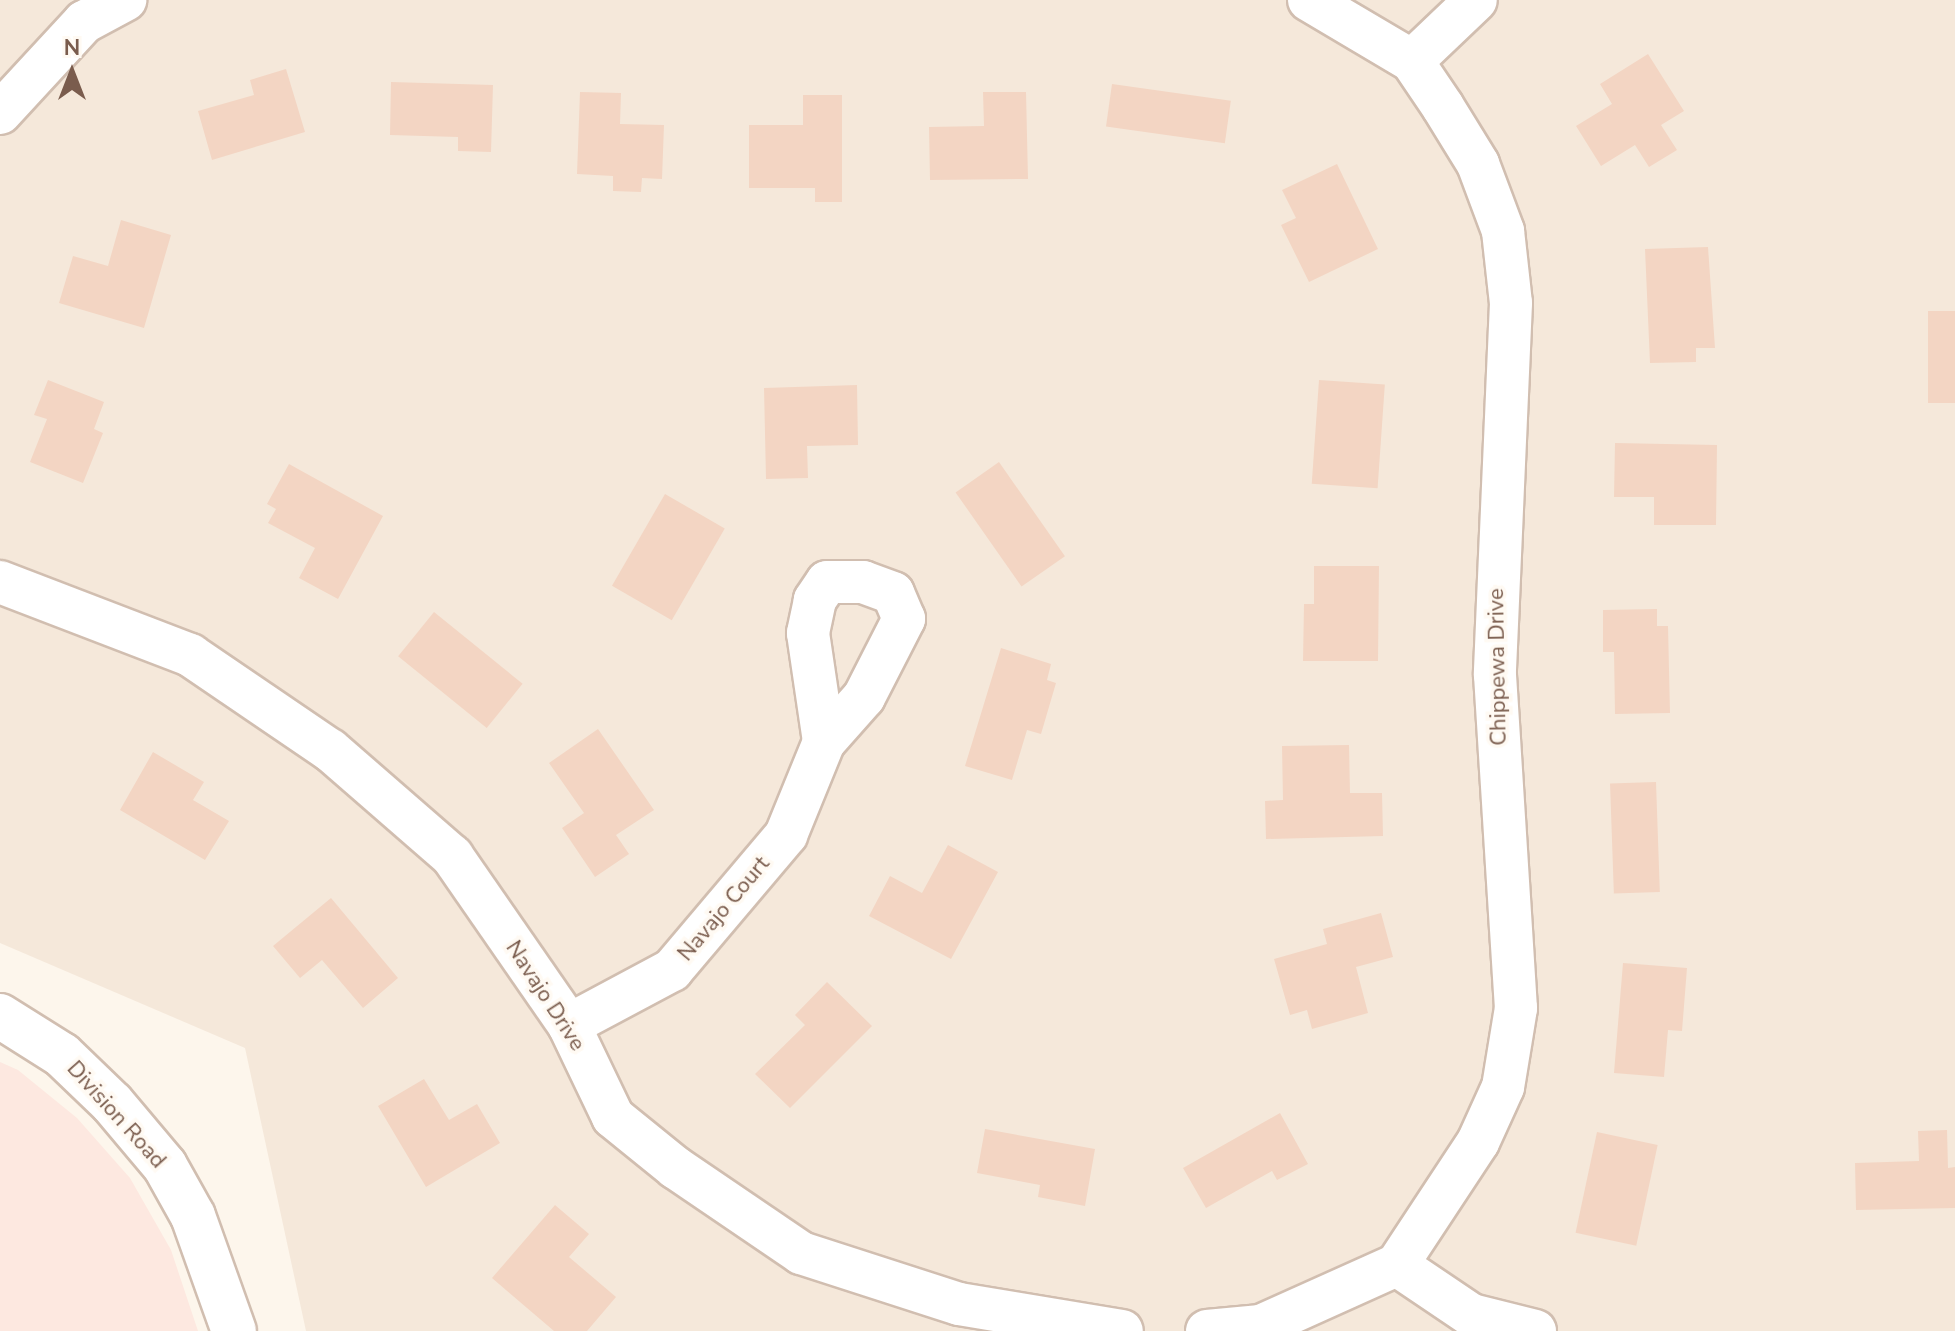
<!DOCTYPE html>
<style>
body{margin:0}
#map{position:relative;width:1955px;height:1331px;overflow:hidden;background:#fdf6ec;font-family:"Nunito Sans",sans-serif}
div>[style]{position:absolute}
.residential>*{inset:0;background:#f5e8da}
.commercial>*{inset:0;background:#fde8e0}
.building>*{inset:0;background:#f3d5c3;transform-origin:0 0}
.roads{filter:drop-shadow(2px 0 #d1beb0) drop-shadow(-2px 0 #d1beb0) drop-shadow(0 2px #d1beb0) drop-shadow(0 -2px #d1beb0)}
.street>*{height:42px;margin:-21px;padding:0 21px;transform-origin:21px;border-radius:21px;background:#fff}
.secondary>*{height:44px;margin:-22px;padding:0 22px;transform-origin:22px;border-radius:22px;background:#fff}
span{translate:-50% -50%;white-space:nowrap;text-align:center;line-height:1.15;-webkit-text-stroke:7px #fffaf3;paint-order:stroke}
.street-label{font-size:22px;color:#7a5c4d}
.north{position:absolute;left:32px;top:32px;width:80px;height:80px;-webkit-text-stroke:6px #fffaf3;paint-order:stroke;rotate:0deg;font-size:22px;font-weight:700;line-height:32px;text-align:center;color:#7a5c4d}
.north::after{content:'';display:block;margin:auto;width:28px;height:36px;background:#7a5c4d;clip-path:polygon(50% 0,100% 100%,50% 72%,0 100%)}
</style>
<div id="map">
<div class="residential">
<i style="clip-path:polygon(0 0,1955px 0,1955px 1331px,306px 1331px,245px 1048px,0 943px)"></i>
</div>
<div class="commercial">
<i style="clip-path:polygon(0 1062px,18px 1070px,77px 1118px,130px 1178px,171px 1250px,198px 1331px,0 1331px)"></i>
</div>
<div class="building">
<i style="clip-path:polygon(1648px 54px,1684px 111px,1661px 125px,1677px 150px,1649px 167px,1635px 145px,1601px 166px,1576px 126px,1612px 104px,1600px 84px)"></i>
<i style="clip-path:polygon(286px 69px,305px 132px,212px 160px,198px 111px,254px 95px,250px 80px)"></i>
<i style="clip-path:polygon(391px 82px,493px 85px,491px 152px,458px 151px,458px 137px,390px 135px)"></i>
<i style="left:1112px;top:84px;width:120px;height:43px;rotate:8deg"></i>
<i style="clip-path:polygon(580px 92px,621px 93px,620px 124px,664px 125px,662px 179px,642px 178px,641px 192px,613px 191px,613px 176px,577px 174px)"></i>
<i style="clip-path:polygon(983px 92px,1026px 92px,1028px 179px,930px 180px,929px 127px,984px 126px)"></i>
<i style="clip-path:polygon(803px 95px,842px 95px,842px 202px,815px 202px,815px 188px,749px 188px,749px 125px,803px 125px)"></i>
<i style="clip-path:polygon(1337px 164px,1378px 249px,1309px 282px,1281px 225px,1296px 218px,1282px 190px)"></i>
<i style="clip-path:polygon(121px 220px,171px 235px,144px 328px,59px 303px,73px 256px,108px 266px)"></i>
<i style="clip-path:polygon(1708px 247px,1715px 348px,1696px 348px,1696px 362px,1650px 363px,1645px 249px)"></i>
<i style="left:1928px;top:311px;width:27px;height:92px"></i>
<i style="clip-path:polygon(48px 380px,104px 402px,94px 429px,103px 433px,83px 483px,30px 462px,47px 419px,34px 415px)"></i>
<i style="left:1319px;top:380px;width:66px;height:104px;rotate:4deg"></i>
<i style="clip-path:polygon(857px 385px,858px 445px,807px 446px,808px 478px,766px 479px,764px 388px)"></i>
<i style="clip-path:polygon(1615px 443px,1717px 445px,1716px 525px,1654px 525px,1654px 497px,1614px 497px)"></i>
<i style="left:999px;top:462px;width:115px;height:53px;rotate:55deg"></i>
<i style="clip-path:polygon(289px 464px,383px 516px,338px 599px,299px 578px,315px 548px,268px 523px,276px 509px,267px 504px)"></i>
<i style="left:665px;top:494px;width:69px;height:106px;rotate:30deg"></i>
<i style="clip-path:polygon(1314px 566px,1379px 566px,1378px 661px,1303px 661px,1304px 604px,1314px 604px)"></i>
<i style="clip-path:polygon(1657px 609px,1657px 626px,1668px 626px,1670px 713px,1615px 714px,1614px 652px,1603px 652px,1603px 610px)"></i>
<i style="left:434px;top:612px;width:114px;height:57px;rotate:39deg"></i>
<i style="clip-path:polygon(1001px 648px,1051px 664px,1047px 680px,1056px 683px,1041px 734px,1027px 730px,1012px 780px,965px 766px)"></i>
<i style="clip-path:polygon(598px 729px,654px 810px,616px 835px,629px 854px,595px 877px,562px 828px,584px 813px,549px 763px)"></i>
<i style="clip-path:polygon(1349px 745px,1350px 793px,1382px 793px,1383px 836px,1266px 839px,1265px 801px,1283px 800px,1282px 746px)"></i>
<i style="clip-path:polygon(153px 752px,204px 782px,193px 800px,229px 821px,205px 860px,120px 810px)"></i>
<i style="left:1656px;top:782px;width:110px;height:46px;rotate:88deg"></i>
<i style="clip-path:polygon(948px 845px,998px 872px,951px 959px,869px 916px,890px 876px,922px 893px)"></i>
<i style="clip-path:polygon(331px 898px,398px 978px,363px 1008px,322px 960px,300px 978px,273px 946px)"></i>
<i style="clip-path:polygon(1381px 913px,1393px 957px,1356px 967px,1368px 1013px,1312px 1029px,1307px 1010px,1290px 1015px,1274px 959px,1327px 944px,1323px 929px)"></i>
<i style="clip-path:polygon(1623px 963px,1687px 968px,1682px 1031px,1668px 1030px,1664px 1077px,1614px 1073px)"></i>
<i style="clip-path:polygon(827px 982px,872px 1026px,790px 1108px,755px 1074px,805px 1025px,795px 1015px)"></i>
<i style="clip-path:polygon(424px 1079px,449px 1120px,477px 1104px,500px 1143px,426px 1187px,378px 1106px)"></i>
<i style="clip-path:polygon(1280px 1113px,1308px 1164px,1277px 1180px,1272px 1171px,1206px 1208px,1183px 1168px)"></i>
<i style="clip-path:polygon(985px 1129px,1095px 1149px,1085px 1206px,1038px 1197px,1040px 1185px,977px 1173px)"></i>
<i style="clip-path:polygon(1947px 1130px,1948px 1168px,1955px 1167px,1955px 1208px,1856px 1210px,1855px 1163px,1919px 1161px,1918px 1131px)"></i>
<i style="left:1597px;top:1132px;width:62px;height:103px;rotate:12deg"></i>
<i style="clip-path:polygon(555px 1205px,589px 1234px,569px 1257px,616px 1297px,587px 1331px,554px 1331px,492px 1278px)"></i>
</div>
<div class="roads">
<div class="street">
<i style="left:1309px;top:0;width:120px;rotate:30.6deg"></i>
<i style="left:1412px;top:61px;width:55px;rotate:56deg"></i>
<i style="left:1443px;top:107px;width:67px;rotate:58.4deg"></i>
<i style="left:1478px;top:164px;width:72px;rotate:69.5deg"></i>
<i style="left:1503px;top:231px;width:72px;rotate:83.7deg"></i>
<i style="left:1511px;top:303px;width:372px;rotate:92.5deg"></i>
<i style="left:1495px;top:675px;width:334px;rotate:86.4deg"></i>
<i style="left:1516px;top:1008px;width:80px;rotate:99.3deg"></i>
<i style="left:1503px;top:1087px;width:60px;rotate:114.4deg"></i>
<i style="left:1478px;top:1142px;width:147px;rotate:123.4deg"></i>
<i style="left:1412px;top:61px;width:88px;rotate:-43.6deg"></i>
<i style="left:0;top:113px;width:124px;rotate:-47.3deg"></i>
<i style="left:84px;top:22px;width:47px;rotate:-28.2deg"></i>
<i style="left:0;top:582px;width:204px;rotate:21deg"></i>
<i style="left:190px;top:655px;width:169px;rotate:34.2deg"></i>
<i style="left:330px;top:750px;width:162px;rotate:41deg"></i>
<i style="left:452px;top:856px;width:206px;rotate:55.3deg"></i>
<i style="left:569px;top:1025px;width:102px;rotate:64.4deg"></i>
<i style="left:613px;top:1117px;width:81px;rotate:39deg"></i>
<i style="left:676px;top:1168px;width:151px;rotate:34.2deg"></i>
<i style="left:801px;top:1253px;width:166px;rotate:17.9deg"></i>
<i style="left:959px;top:1304px;width:165px;rotate:9.4deg"></i>
<i style="left:569px;top:1025px;width:117px;rotate:-28.1deg"></i>
<i style="left:672px;top:970px;width:177px;rotate:-49.8deg"></i>
<i style="left:786px;top:835px;width:100px;rotate:-67.8deg"></i>
<i style="left:824px;top:742px;width:60px;rotate:-48.4deg"></i>
<i style="left:864px;top:697px;width:88px;rotate:-62.9deg"></i>
<i style="left:904px;top:619px;width:28px;rotate:-113deg"></i>
<i style="left:893px;top:593px;width:32px;rotate:-160deg"></i>
<i style="left:863px;top:582px;width:36px;rotate:180deg"></i>
<i style="left:827px;top:582px;width:22px;rotate:124deg"></i>
<i style="left:815px;top:600px;width:34px;rotate:102deg"></i>
<i style="left:808px;top:633px;width:110px;rotate:81.6deg"></i>
<i style="left:1397px;top:1265px;width:89px;rotate:34deg"></i>
<i style="left:1471px;top:1315px;width:66px;rotate:14deg"></i>
<i style="left:1207px;top:1331px;width:54px;rotate:-5.3deg"></i>
<i style="left:1261px;top:1326px;width:149px;rotate:-24.2deg"></i>
</div>
<div class="secondary">
<i style="left:0;top:1016px;width:73px;rotate:32.2deg"></i>
<i style="left:62px;top:1055px;width:69px;rotate:43.8deg"></i>
<i style="left:112px;top:1103px;width:82px;rotate:49.9deg"></i>
<i style="left:165px;top:1166px;width:57px;rotate:60.8deg"></i>
<i style="left:193px;top:1216px;width:122px;rotate:70.4deg"></i>
</div>
</div>
<div class="street-label">
<span style="left:1498px;top:667px;rotate:-91deg">Chippewa Drive</span>
<span style="left:724px;top:909px;rotate:-50deg">Navajo Court</span>
<span style="left:545px;top:996px;rotate:57deg">Navajo Drive</span>
<span style="left:116px;top:1115px;rotate:48deg">Division Road</span>
</div>
<div class="north">N</div>
</div>
